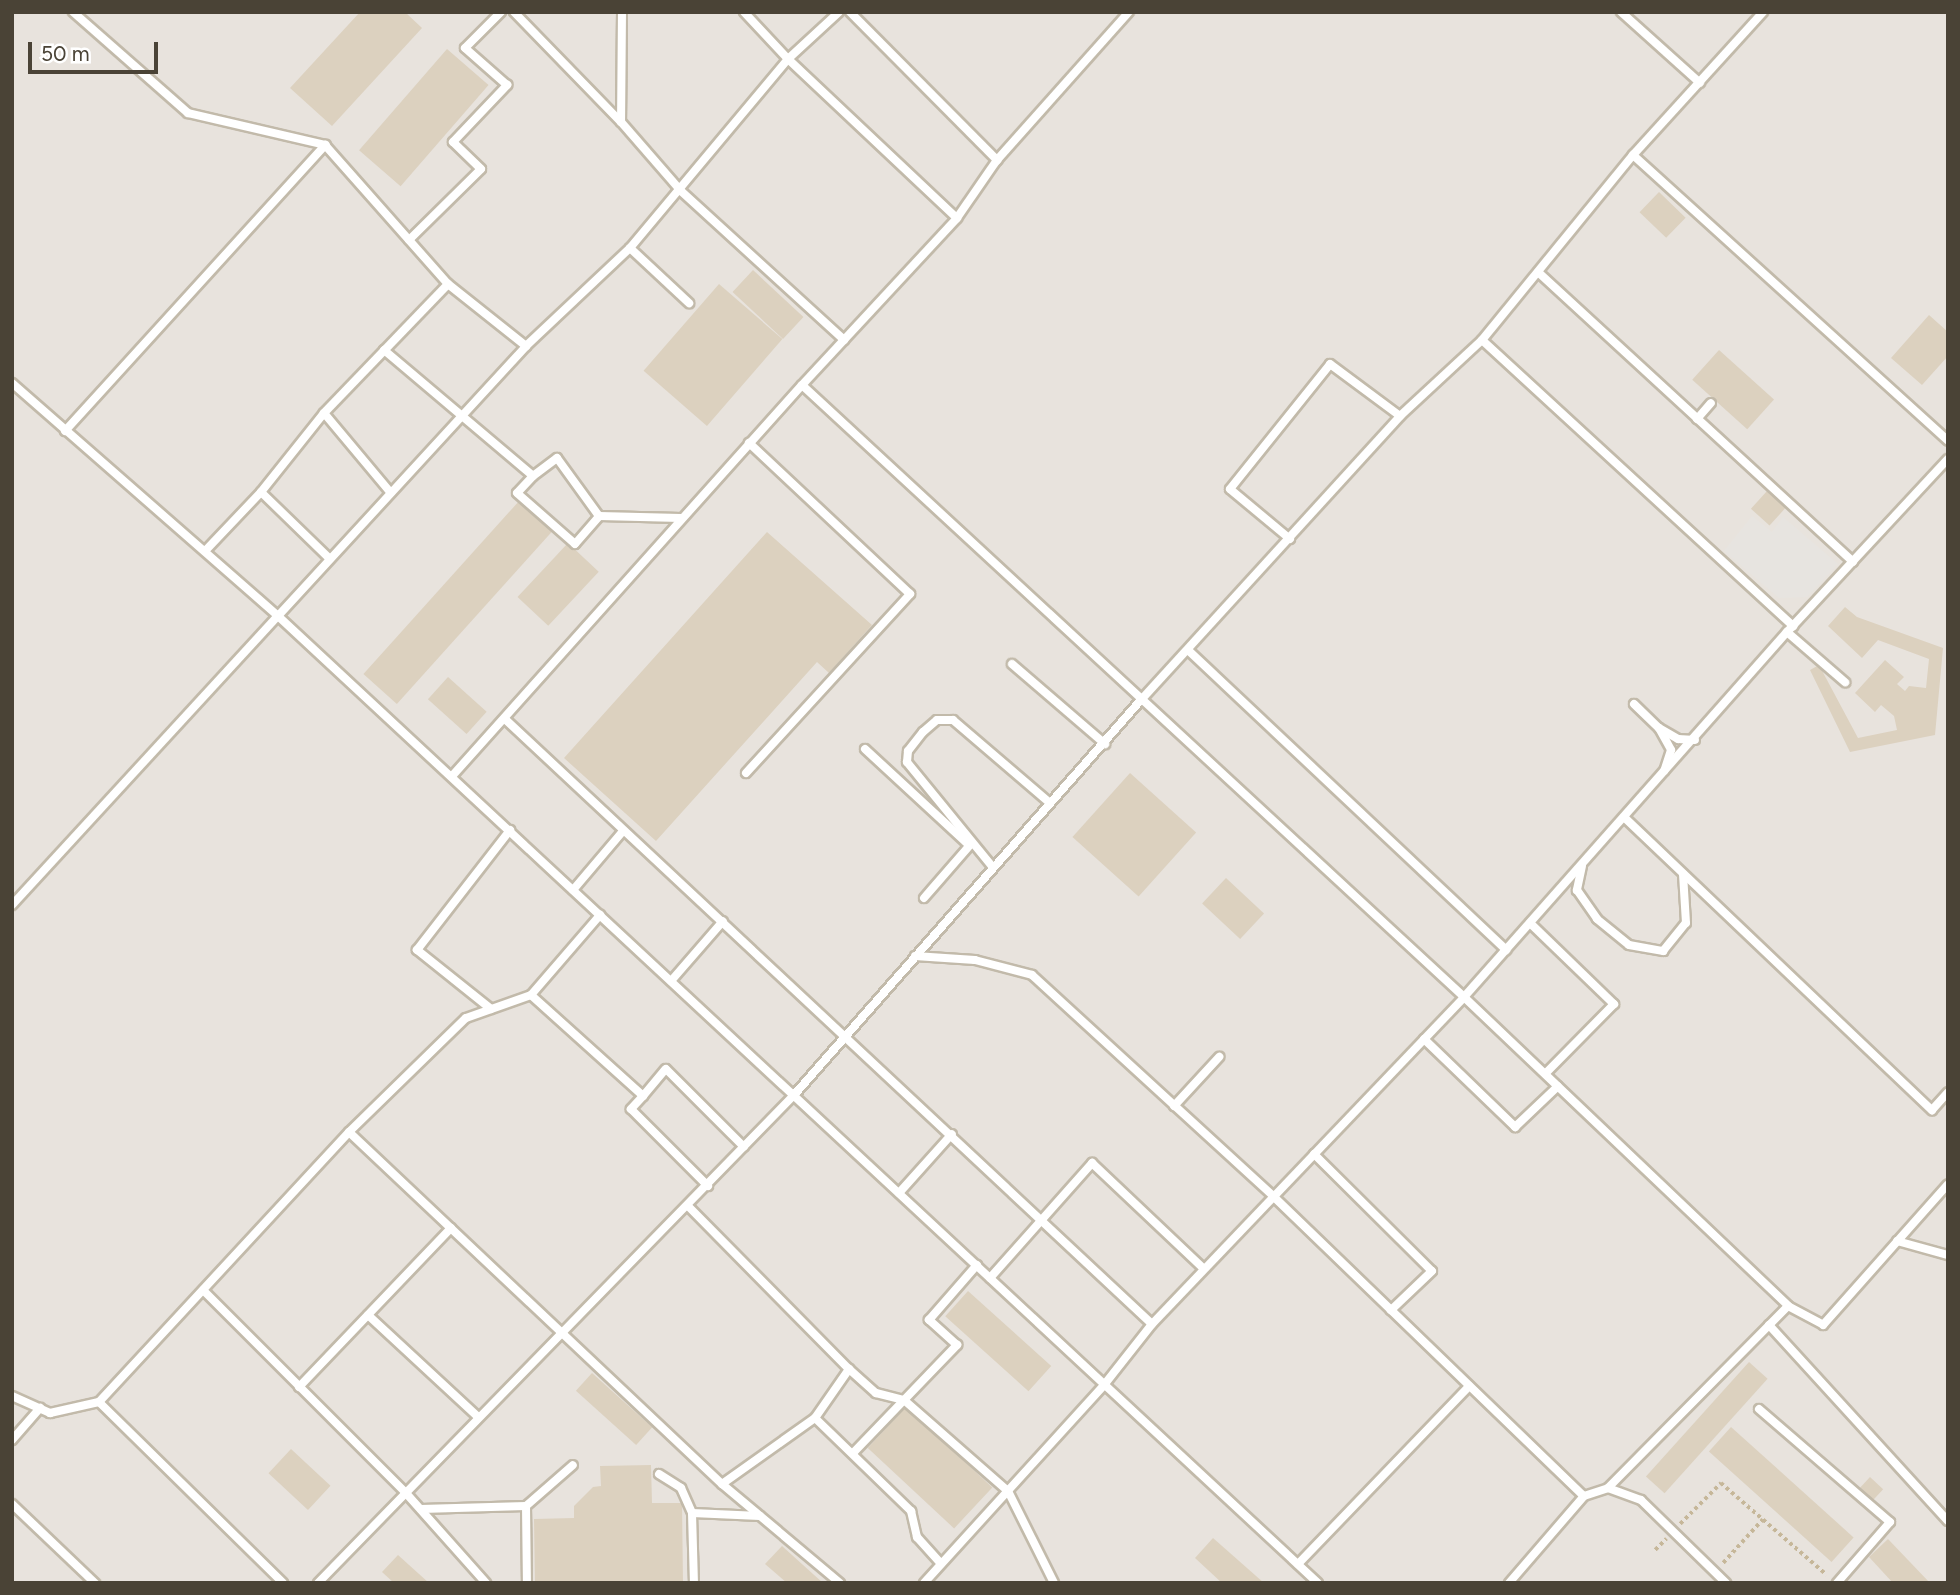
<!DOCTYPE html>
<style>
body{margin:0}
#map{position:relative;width:1960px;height:1595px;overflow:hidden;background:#f6f2e8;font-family:Figtree,sans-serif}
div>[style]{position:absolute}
.industrial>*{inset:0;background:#e8e3dd;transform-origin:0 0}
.parking>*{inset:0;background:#e7e4e0}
.building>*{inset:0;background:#dcd1bf;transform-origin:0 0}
.path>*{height:3.5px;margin-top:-1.75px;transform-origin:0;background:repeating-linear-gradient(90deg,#c6b799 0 3.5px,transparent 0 7px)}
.roads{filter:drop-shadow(2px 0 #c2baaa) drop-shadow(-2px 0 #c2baaa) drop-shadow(0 2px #c2baaa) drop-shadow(0 -2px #c2baaa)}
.lane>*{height:8px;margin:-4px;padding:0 4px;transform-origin:4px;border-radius:4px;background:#fff}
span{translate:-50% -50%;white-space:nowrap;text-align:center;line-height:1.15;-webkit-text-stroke:7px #fff;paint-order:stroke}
.frame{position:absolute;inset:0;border:14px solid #4a4336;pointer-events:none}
.scale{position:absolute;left:28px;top:42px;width:130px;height:32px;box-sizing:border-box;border:4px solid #4a4336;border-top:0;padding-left:9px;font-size:21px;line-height:24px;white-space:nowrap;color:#4a4336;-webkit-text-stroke:5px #fff;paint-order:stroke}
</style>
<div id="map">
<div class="industrial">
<i style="left:12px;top:12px;width:1936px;height:1571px"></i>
</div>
<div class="parking">
<i style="clip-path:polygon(1752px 516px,1772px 532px,1783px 517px,1838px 564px,1807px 597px,1779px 598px,1724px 551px)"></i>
</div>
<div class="building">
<i style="clip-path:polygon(360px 12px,405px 12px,422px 28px,332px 126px,290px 88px)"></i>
<i style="left:447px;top:49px;width:55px;height:134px;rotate:41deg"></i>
<i style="left:1659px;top:192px;width:37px;height:28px;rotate:44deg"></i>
<i style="left:753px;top:270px;width:69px;height:30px;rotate:43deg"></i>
<i style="left:719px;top:284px;width:84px;height:115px;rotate:41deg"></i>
<i style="clip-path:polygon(1929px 315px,1948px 332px,1948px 356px,1922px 385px,1891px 358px)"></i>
<i style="left:1719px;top:350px;width:74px;height:40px;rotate:42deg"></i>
<i style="left:1767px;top:491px;width:25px;height:24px;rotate:42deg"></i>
<i style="left:520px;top:500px;width:45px;height:234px;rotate:42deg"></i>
<i style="clip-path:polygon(767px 532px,872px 625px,829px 673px,817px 662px,656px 841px,564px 758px)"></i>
<i style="left:568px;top:543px;width:42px;height:74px;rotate:43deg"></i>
<i style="clip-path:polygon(1845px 607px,1857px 617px,1943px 648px,1935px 735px,1850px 752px,1810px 670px,1819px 665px,1858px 738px,1897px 730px,1894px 716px,1881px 705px,1875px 712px,1855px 693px,1885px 660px,1904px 677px,1897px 684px,1905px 691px,1909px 686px,1926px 688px,1929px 659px,1878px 640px,1862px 658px,1828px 626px)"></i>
<i style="left:448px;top:677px;width:52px;height:30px;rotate:42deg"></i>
<i style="left:1130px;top:773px;width:89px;height:86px;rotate:42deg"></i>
<i style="left:1226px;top:878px;width:52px;height:35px;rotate:43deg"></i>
<i style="left:968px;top:1291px;width:112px;height:34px;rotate:42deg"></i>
<i style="left:1749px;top:1362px;width:25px;height:154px;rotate:42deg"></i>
<i style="left:592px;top:1373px;width:81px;height:24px;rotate:42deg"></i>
<i style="left:906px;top:1407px;width:118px;height:56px;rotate:43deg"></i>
<i style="left:1731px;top:1427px;width:165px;height:33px;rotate:42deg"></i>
<i style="left:291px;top:1449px;width:54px;height:33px;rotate:43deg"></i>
<i style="clip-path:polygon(651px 1465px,652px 1503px,682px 1503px,683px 1583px,535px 1583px,534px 1519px,574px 1518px,574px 1506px,593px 1487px,601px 1486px,600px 1466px)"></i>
<i style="left:1870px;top:1477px;width:18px;height:15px;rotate:43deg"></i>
<i style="clip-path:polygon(1213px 1538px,1264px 1583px,1222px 1583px,1195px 1558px)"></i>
<i style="clip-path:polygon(1888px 1539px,1930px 1583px,1893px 1583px,1869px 1557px)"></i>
<i style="clip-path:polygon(782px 1546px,823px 1583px,787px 1583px,765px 1564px)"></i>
<i style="clip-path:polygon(398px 1555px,429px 1583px,394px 1583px,382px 1572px)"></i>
</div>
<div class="path">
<i style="left:1680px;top:1524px;width:58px;rotate:-45deg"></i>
<i style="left:1721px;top:1483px;width:140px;rotate:41deg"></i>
<i style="left:1655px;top:1550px;width:16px;rotate:-45deg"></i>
<i style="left:1723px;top:1563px;width:59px;rotate:-47.7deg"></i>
</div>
<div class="roads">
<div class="lane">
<i style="left:73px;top:12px;width:153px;rotate:41.3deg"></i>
<i style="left:188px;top:113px;width:141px;rotate:13.1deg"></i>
<i style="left:325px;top:145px;width:186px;rotate:48.5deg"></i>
<i style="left:448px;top:284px;width:100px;rotate:38.5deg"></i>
<i style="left:514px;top:12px;width:153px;rotate:45.8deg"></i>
<i style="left:622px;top:12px;width:110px;rotate:90.5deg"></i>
<i style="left:621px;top:122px;width:91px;rotate:49deg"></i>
<i style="left:681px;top:191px;width:221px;rotate:42.4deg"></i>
<i style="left:744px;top:12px;width:64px;rotate:46.9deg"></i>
<i style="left:788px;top:59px;width:69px;rotate:-42.7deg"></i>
<i style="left:850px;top:12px;width:209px;rotate:45.2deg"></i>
<i style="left:1621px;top:12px;width:106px;rotate:41.9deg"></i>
<i style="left:1633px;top:155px;width:425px;rotate:42.2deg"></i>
<i style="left:409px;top:240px;width:101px;rotate:-44.6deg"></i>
<i style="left:481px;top:169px;width:39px;rotate:-136deg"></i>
<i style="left:453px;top:142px;width:79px;rotate:-46.5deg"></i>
<i style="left:507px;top:85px;width:56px;rotate:-138.6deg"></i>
<i style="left:465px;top:48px;width:51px;rotate:-45deg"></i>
<i style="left:630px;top:248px;width:81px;rotate:43deg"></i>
<i style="left:1538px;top:272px;width:428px;rotate:42.6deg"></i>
<i style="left:1482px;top:340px;width:423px;rotate:42.6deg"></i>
<i style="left:384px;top:350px;width:195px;rotate:40.2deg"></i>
<i style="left:533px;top:476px;width:23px;rotate:133deg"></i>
<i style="left:517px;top:493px;width:77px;rotate:41.3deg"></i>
<i style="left:575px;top:544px;width:37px;rotate:-49deg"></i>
<i style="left:599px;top:516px;width:82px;rotate:1.4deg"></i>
<i style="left:12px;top:383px;width:354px;rotate:41.2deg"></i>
<i style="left:278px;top:616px;width:367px;rotate:-47.4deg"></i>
<i style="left:526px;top:346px;width:143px;rotate:-43.3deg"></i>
<i style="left:630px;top:248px;width:246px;rotate:-50.1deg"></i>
<i style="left:788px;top:59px;width:232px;rotate:43.3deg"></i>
<i style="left:802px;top:385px;width:228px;rotate:-47.1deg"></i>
<i style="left:957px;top:218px;width:70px;rotate:-55.4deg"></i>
<i style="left:997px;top:160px;width:198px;rotate:-48.3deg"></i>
<i style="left:324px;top:413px;width:104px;rotate:50.1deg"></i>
<i style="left:1697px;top:419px;width:21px;rotate:-49deg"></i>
<i style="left:65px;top:431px;width:387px;rotate:-47.7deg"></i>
<i style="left:533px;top:476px;width:30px;rotate:-37deg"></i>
<i style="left:557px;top:458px;width:72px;rotate:54.1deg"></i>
<i style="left:261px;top:492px;width:96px;rotate:44.2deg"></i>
<i style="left:1290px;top:539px;width:78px;rotate:-140.2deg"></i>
<i style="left:1230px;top:489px;width:160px;rotate:-51.3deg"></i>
<i style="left:1330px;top:364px;width:87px;rotate:36.6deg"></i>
<i style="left:206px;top:550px;width:80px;rotate:-46.5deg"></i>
<i style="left:261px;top:492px;width:101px;rotate:-51.4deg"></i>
<i style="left:324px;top:413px;width:179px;rotate:-46.1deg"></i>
<i style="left:1787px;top:632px;width:77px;rotate:40.8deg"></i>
<i style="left:1189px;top:651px;width:436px;rotate:43.3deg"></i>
<i style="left:1012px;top:664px;width:123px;rotate:40.7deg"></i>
<i style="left:1634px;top:704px;width:35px;rotate:44deg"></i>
<i style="left:1659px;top:728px;width:25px;rotate:61deg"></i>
<i style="left:1671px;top:750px;width:22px;rotate:108deg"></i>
<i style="left:506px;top:720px;width:884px;rotate:43.08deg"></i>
<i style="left:1659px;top:728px;width:22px;rotate:30deg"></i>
<i style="left:1678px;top:739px;width:17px;rotate:3deg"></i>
<i style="left:865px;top:749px;width:140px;rotate:42.7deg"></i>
<i style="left:746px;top:773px;width:243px;rotate:-47.5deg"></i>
<i style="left:910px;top:594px;width:221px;rotate:-136.8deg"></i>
<i style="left:453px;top:775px;width:523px;rotate:-48.18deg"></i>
<i style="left:802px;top:385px;width:902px;rotate:42.75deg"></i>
<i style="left:1464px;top:997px;width:448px;rotate:43.6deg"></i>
<i style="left:1788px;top:1306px;width:256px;rotate:134.7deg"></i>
<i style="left:1625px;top:818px;width:424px;rotate:43.6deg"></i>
<i style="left:1932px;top:1110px;width:24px;rotate:-48deg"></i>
<i style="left:991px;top:865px;width:133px;rotate:-129.2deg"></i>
<i style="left:907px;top:762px;width:11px;rotate:-85deg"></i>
<i style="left:908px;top:751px;width:24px;rotate:-52deg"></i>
<i style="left:923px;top:732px;width:18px;rotate:-41deg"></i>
<i style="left:937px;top:720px;width:16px"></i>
<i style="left:953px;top:720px;width:128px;rotate:40.6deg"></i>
<i style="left:1582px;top:866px;width:25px;rotate:102deg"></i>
<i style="left:1577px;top:890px;width:35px;rotate:55deg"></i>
<i style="left:1597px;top:919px;width:41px;rotate:39.1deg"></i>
<i style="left:1629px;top:945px;width:35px;rotate:10deg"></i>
<i style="left:1663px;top:951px;width:36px;rotate:-51deg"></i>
<i style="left:1686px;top:923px;width:49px;rotate:-93.5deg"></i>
<i style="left:573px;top:890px;width:77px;rotate:-49.7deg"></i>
<i style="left:924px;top:898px;width:70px;rotate:-49deg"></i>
<i style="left:12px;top:905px;width:393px;rotate:-47.4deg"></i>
<i style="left:278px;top:616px;width:1420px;rotate:42.92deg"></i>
<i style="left:1530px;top:923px;width:117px;rotate:44deg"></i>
<i style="left:1614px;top:1004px;width:98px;rotate:134.6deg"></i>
<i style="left:915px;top:956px;width:60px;rotate:3.8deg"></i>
<i style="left:975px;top:960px;width:59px;rotate:14.7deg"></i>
<i style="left:1032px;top:975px;width:327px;rotate:42.5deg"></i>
<i style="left:1273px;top:1196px;width:432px;rotate:44deg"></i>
<i style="left:671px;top:981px;width:79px;rotate:-49.1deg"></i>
<i style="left:531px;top:995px;width:106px;rotate:-49.2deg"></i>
<i style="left:491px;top:1009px;width:95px;rotate:-141.4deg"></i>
<i style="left:417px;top:950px;width:152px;rotate:-52.2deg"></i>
<i style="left:1424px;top:1039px;width:127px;rotate:44deg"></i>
<i style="left:1515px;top:1127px;width:59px;rotate:-43.6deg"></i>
<i style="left:643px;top:1096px;width:35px;rotate:-50deg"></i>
<i style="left:666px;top:1069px;width:110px;rotate:45deg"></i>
<i style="left:1174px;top:1106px;width:67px;rotate:-47.4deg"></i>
<i style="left:349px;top:1132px;width:513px;rotate:43.34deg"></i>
<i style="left:722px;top:1484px;width:154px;rotate:40deg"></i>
<i style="left:1314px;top:1154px;width:166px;rotate:44.8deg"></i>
<i style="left:1432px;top:1271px;width:57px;rotate:136.4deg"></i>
<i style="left:899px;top:1193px;width:79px;rotate:-48.1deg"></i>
<i style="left:688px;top:1206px;width:229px;rotate:45.4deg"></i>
<i style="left:1897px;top:1241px;width:53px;rotate:15.4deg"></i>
<i style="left:990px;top:1278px;width:154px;rotate:-48.4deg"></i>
<i style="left:1092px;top:1163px;width:154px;rotate:43.4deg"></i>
<i style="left:203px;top:1290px;width:286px;rotate:45deg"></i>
<i style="left:405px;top:1492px;width:122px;rotate:48.3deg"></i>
<i style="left:1788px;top:1306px;width:40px;rotate:28deg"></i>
<i style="left:1823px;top:1325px;width:188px;rotate:-48.4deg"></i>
<i style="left:368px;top:1315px;width:149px;rotate:42.8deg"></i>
<i style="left:1769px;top:1325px;width:265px;rotate:47.6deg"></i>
<i style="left:299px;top:1387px;width:220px;rotate:-46.3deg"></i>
<i style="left:12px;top:1396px;width:42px;rotate:24.1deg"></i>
<i style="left:50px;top:1413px;width:50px;rotate:-12.7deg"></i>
<i style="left:99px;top:1402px;width:258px;rotate:44.5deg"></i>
<i style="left:99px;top:1402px;width:368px;rotate:-47.2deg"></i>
<i style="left:349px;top:1132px;width:163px;rotate:-44.3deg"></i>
<i style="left:466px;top:1018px;width:69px;rotate:-19.5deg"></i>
<i style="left:531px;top:995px;width:151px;rotate:42deg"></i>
<i style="left:643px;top:1096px;width:18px;rotate:133deg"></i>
<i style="left:631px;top:1109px;width:109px;rotate:45deg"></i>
<i style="left:1759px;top:1409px;width:173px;rotate:40.8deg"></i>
<i style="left:1890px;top:1522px;width:81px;rotate:131deg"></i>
<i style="left:815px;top:1418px;width:134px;rotate:44.1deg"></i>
<i style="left:911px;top:1511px;width:27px;rotate:77deg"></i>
<i style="left:917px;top:1537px;width:36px;rotate:48deg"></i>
<i style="left:12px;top:1440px;width:43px;rotate:-48.8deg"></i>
<i style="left:854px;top:1452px;width:149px;rotate:-46.1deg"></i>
<i style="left:957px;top:1345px;width:38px;rotate:-138deg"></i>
<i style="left:929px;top:1320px;width:73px;rotate:-48.9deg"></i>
<i style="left:659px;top:1474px;width:26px;rotate:32deg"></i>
<i style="left:681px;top:1488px;width:27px;rotate:66deg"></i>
<i style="left:692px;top:1513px;width:68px;rotate:2.5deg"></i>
<i style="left:722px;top:1484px;width:114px;rotate:-35.4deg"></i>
<i style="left:815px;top:1418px;width:60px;rotate:-55.2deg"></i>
<i style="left:849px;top:1369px;width:36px;rotate:42deg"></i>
<i style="left:876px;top:1393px;width:29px;rotate:14deg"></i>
<i style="left:904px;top:1400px;width:138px;rotate:41.2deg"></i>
<i style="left:1008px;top:1491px;width:103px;rotate:63.4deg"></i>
<i style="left:12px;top:1504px;width:115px;rotate:43.6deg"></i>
<i style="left:526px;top:1506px;width:62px;rotate:-41.1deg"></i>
<i style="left:421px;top:1509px;width:105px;rotate:-1.6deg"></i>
<i style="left:526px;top:1506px;width:77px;rotate:89.3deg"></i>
<i style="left:692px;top:1513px;width:70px;rotate:88.4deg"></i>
<i style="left:1298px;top:1564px;width:247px;rotate:-46.1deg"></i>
<i style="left:318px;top:1583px;width:682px;rotate:-45.71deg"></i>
<i style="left:794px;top:1095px;width:524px;rotate:-48.71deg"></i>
<i style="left:1140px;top:701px;width:386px;rotate:-47.6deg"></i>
<i style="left:1400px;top:416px;width:112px;rotate:-42.8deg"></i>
<i style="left:1482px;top:340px;width:239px;rotate:-50.8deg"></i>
<i style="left:1633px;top:155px;width:193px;rotate:-47.7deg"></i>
<i style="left:924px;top:1583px;width:268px;rotate:-47.7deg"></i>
<i style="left:1104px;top:1385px;width:78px;rotate:-51.8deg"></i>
<i style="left:1152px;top:1324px;width:452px;rotate:-46.3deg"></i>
<i style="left:1464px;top:997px;width:487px;rotate:-48.5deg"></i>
<i style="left:1787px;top:632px;width:236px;rotate:-47.1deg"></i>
<i style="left:1509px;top:1583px;width:115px;rotate:-49.2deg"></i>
<i style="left:1584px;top:1496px;width:25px;rotate:-18deg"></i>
<i style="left:1608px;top:1488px;width:35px;rotate:20deg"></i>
<i style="left:1641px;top:1500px;width:119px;rotate:44.3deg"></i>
</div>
</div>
<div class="frame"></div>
<div class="scale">50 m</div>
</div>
